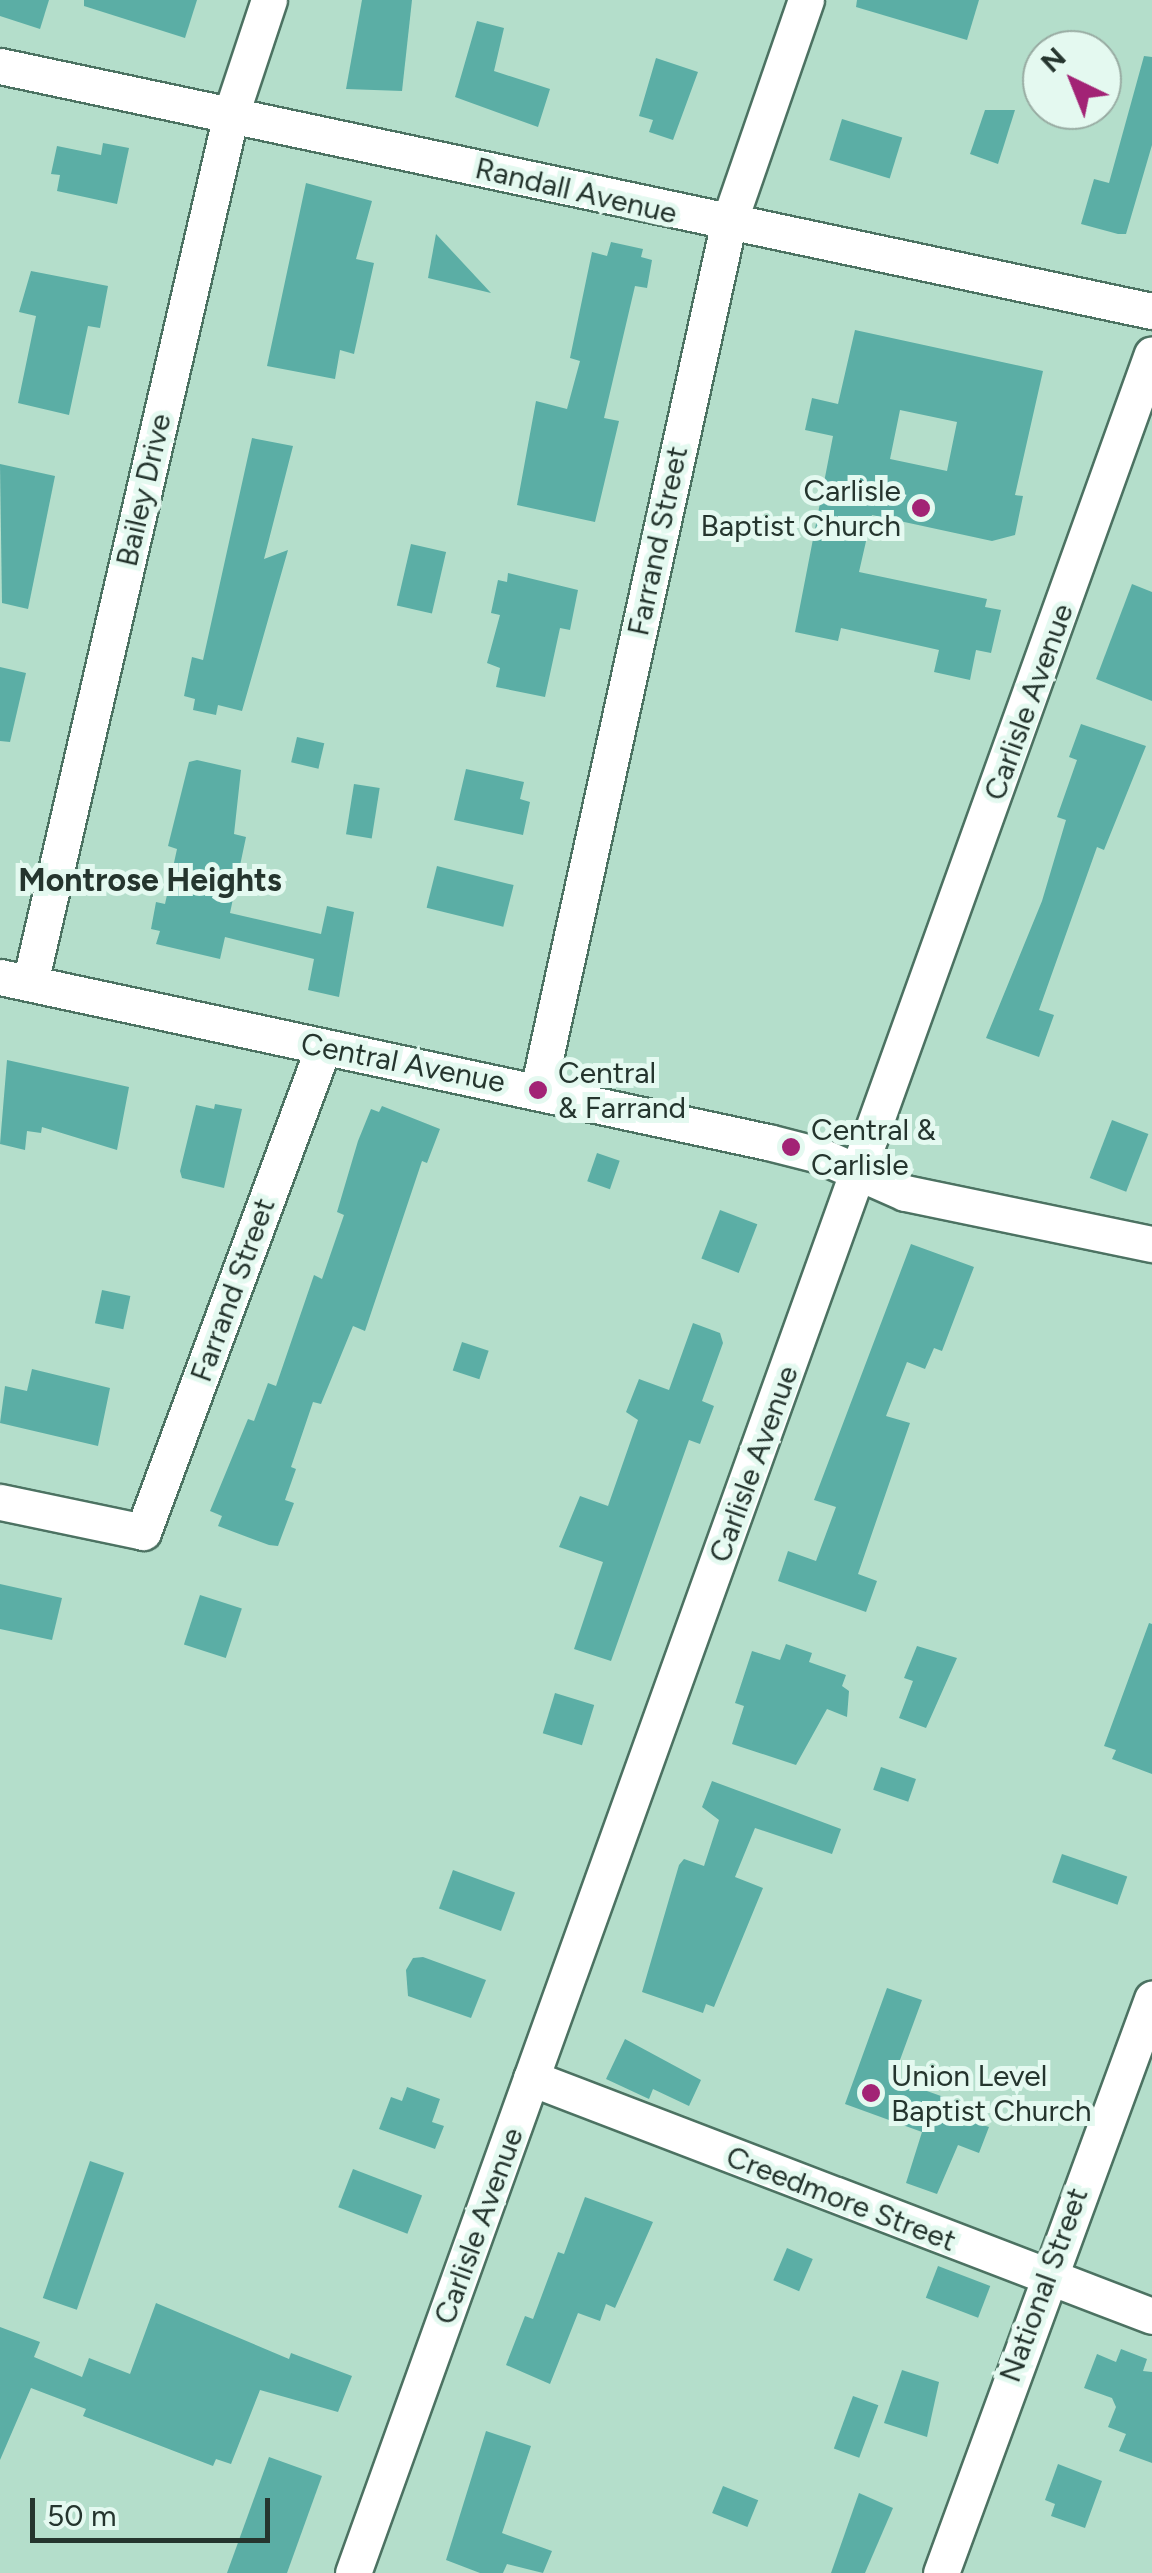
<!DOCTYPE html>
<style>
body{margin:0}
#map{position:relative;width:1152px;height:2573px;overflow:hidden;background:#b4decb;font-family:Figtree,sans-serif}
div>[style]{position:absolute}
.building>*{inset:0;background:#5baea5;transform-origin:0 0}
.roads{filter:drop-shadow(2px 0 #4c7262) drop-shadow(-2px 0 #4c7262) drop-shadow(0 2px #4c7262) drop-shadow(0 -2px #4c7262)}
.minor>*{height:35px;margin:-17.5px;padding:0 17.5px;transform-origin:17.5px;border-radius:17.5px;background:#fff}
.dots>*{width:28px;height:28px;translate:-50% -50%;box-sizing:border-box;border:5px solid #e4f9f0;border-radius:50%}
span{translate:-50% -50%;white-space:nowrap;text-align:center;line-height:1.15;-webkit-text-stroke:10px #e4f9f0;paint-order:stroke}
.street-label{font-size:30px;color:#25352e}
.poi-label{font-size:30px;color:#25352e}
.right{translate:-100% -50%;text-align:right}
.left{translate:0 -50%;text-align:left}
.neighbourhood-label{font-size:32px;color:#25352e;font-weight:700}
.north{position:absolute;left:1022px;top:30px;width:100px;height:100px;box-sizing:border-box;background:#e4f9f0;border:2px solid #98aba2;border-radius:50%;rotate:317deg;font-size:28px;font-weight:700;line-height:40px;text-align:center;color:#25352e}
.north::after{content:'';display:block;margin:auto;width:35px;height:45px;background:#a22375;clip-path:polygon(50% 0,100% 100%,50% 72%,0 100%)}
.scale{position:absolute;left:30px;top:2498px;width:240px;height:45px;box-sizing:border-box;border:5px solid #25352e;border-top:0;padding-left:12px;font-size:30px;line-height:35px;white-space:nowrap;color:#25352e;-webkit-text-stroke:8px #e4f9f0;paint-order:stroke}
</style>
<div id="map">
<div class="building">
<i style="clip-path:polygon(0 0,49px 0,40px 29px,0 16px)"></i>
<i style="clip-path:polygon(84px 0,197px 0,185px 38px,84px 6px)"></i>
<i style="clip-path:polygon(362px 0,412px 0,402px 91px,346px 89px)"></i>
<i style="clip-path:polygon(857px 0,979px 0,967px 40px,856px 7px)"></i>
<i style="clip-path:polygon(477px 21px,504px 28px,494px 71px,550px 89px,538px 127px,455px 97px)"></i>
<i style="clip-path:polygon(1144px 56px,1152px 57px,1152px 145px,1126px 234px,1118px 234px,1081px 224px,1094px 179px,1109px 183px)"></i>
<i style="clip-path:polygon(656px 58px,698px 72px,673px 140px,649px 132px,653px 120px,639px 116px)"></i>
<i style="clip-path:polygon(985px 110px,1015px 110px,998px 164px,970px 154px)"></i>
<i style="left:842px;top:119px;width:63px;height:43px;rotate:17deg"></i>
<i style="clip-path:polygon(103px 143px,129px 148px,117px 204px,57px 191px,60px 175px,51px 174px,57px 146px,101px 155px)"></i>
<i style="clip-path:polygon(306px 183px,372px 201px,356px 259px,374px 263px,354px 354px,340px 350px,335px 379px,267px 366px)"></i>
<i style="clip-path:polygon(436px 234px,491px 293px,428px 278px)"></i>
<i style="clip-path:polygon(611px 242px,643px 249px,641px 257px,652px 260px,647px 288px,635px 286px,604px 418px,619px 421px,595px 522px,517px 505px,536px 401px,567px 409px,580px 361px,570px 358px,592px 252px,607px 256px)"></i>
<i style="clip-path:polygon(31px 271px,108px 286px,100px 328px,88px 326px,69px 415px,18px 403px,36px 316px,19px 312px)"></i>
<i style="clip-path:polygon(evenodd,855px 330px,1043px 371px,1015px 495px,1023px 496px,1015px 535px,992px 541px,872px 515px,859px 572px,987px 599px,985px 607px,1001px 610px,991px 653px,976px 650px,970px 680px,934px 672px,939px 650px,841px 628px,838px 641px,795px 632px,833px 436px,805px 430px,812px 398px,838px 404px,855px 330px,900px 410px,957px 422px,947px 471px,890px 459px,900px 410px)"></i>
<i style="clip-path:polygon(252px 438px,293px 446px,264px 559px,288px 550px,242px 711px,218px 705px,216px 715px,193px 710px,195px 699px,184px 696px,192px 657px,203px 660px)"></i>
<i style="clip-path:polygon(0 464px,55px 476px,28px 609px,2px 603px)"></i>
<i style="left:411px;top:544px;width:36px;height:63px;rotate:13deg"></i>
<i style="clip-path:polygon(508px 573px,578px 590px,570px 630px,560px 628px,545px 697px,496px 687px,500px 668px,487px 663px,500px 615px,491px 613px,498px 580px,507px 582px)"></i>
<i style="clip-path:polygon(1132px 584px,1152px 592px,1152px 701px,1096px 679px)"></i>
<i style="clip-path:polygon(0 667px,26px 673px,10px 742px,0 741px)"></i>
<i style="clip-path:polygon(1081px 724px,1146px 746px,1104px 850px,1097px 847px,1039px 1010px,1054px 1015px,1039px 1057px,986px 1038px,1042px 901px,1066px 820px,1057px 817px,1077px 760px,1069px 757px)"></i>
<i style="left:297px;top:737px;width:28px;height:26px;rotate:13deg"></i>
<i style="clip-path:polygon(197px 760px,241px 770px,234px 834px,246px 837px,230px 913px,321px 934px,327px 906px,354px 912px,339px 997px,308px 990px,314px 959px,225px 937px,220px 959px,156px 944px,160px 931px,151px 929px,156px 902px,165px 904px,177px 849px,168px 846px,189px 762px)"></i>
<i style="clip-path:polygon(466px 769px,524px 782px,520px 799px,530px 802px,523px 835px,454px 820px)"></i>
<i style="left:354px;top:784px;width:26px;height:51px;rotate:9deg"></i>
<i style="left:437px;top:866px;width:79px;height:43px;rotate:14deg"></i>
<i style="clip-path:polygon(7px 1060px,129px 1087px,117px 1150px,42px 1127px,41px 1133px,27px 1131px,25px 1150px,0 1144px)"></i>
<i style="clip-path:polygon(215px 1104px,242px 1109px,224px 1188px,182px 1178px,180px 1171px,196px 1105px,214px 1109px)"></i>
<i style="clip-path:polygon(382px 1106px,440px 1129px,427px 1163px,422px 1161px,365px 1331px,353px 1326px,321px 1404px,313px 1402px,291px 1467px,296px 1469px,285px 1500px,294px 1503px,278px 1546px,269px 1545px,218px 1526px,222px 1516px,210px 1511px,248px 1419px,254px 1421px,268px 1383px,276px 1386px,314px 1275px,322px 1279px,344px 1215px,337px 1212px,358px 1141px,371px 1109px,379px 1112px)"></i>
<i style="left:1112px;top:1120px;width:39px;height:62px;rotate:21deg"></i>
<i style="left:597px;top:1153px;width:24px;height:30px;rotate:19deg"></i>
<i style="left:720px;top:1210px;width:40px;height:52px;rotate:21deg"></i>
<i style="clip-path:polygon(911px 1244px,974px 1267px,942px 1351px,934px 1348px,925px 1369px,907px 1362px,886px 1416px,910px 1423px,858px 1574px,877px 1581px,866px 1612px,778px 1581px,788px 1551px,816px 1561px,836px 1507px,814px 1500px)"></i>
<i style="left:102px;top:1290px;width:29px;height:34px;rotate:12deg"></i>
<i style="clip-path:polygon(693px 1323px,720px 1333px,723px 1343px,702px 1401px,714px 1406px,700px 1444px,689px 1440px,611px 1661px,574px 1649px,603px 1562px,559px 1547px,580px 1496px,608px 1506px,638px 1420px,626px 1412px,639px 1379px,669px 1390px)"></i>
<i style="left:462px;top:1342px;width:28px;height:30px;rotate:18deg"></i>
<i style="clip-path:polygon(32px 1369px,110px 1388px,98px 1446px,0 1423px,5px 1386px,27px 1391px)"></i>
<i style="clip-path:polygon(0 1584px,62px 1598px,52px 1640px,0 1629px)"></i>
<i style="left:200px;top:1595px;width:44px;height:52px;rotate:18deg"></i>
<i style="clip-path:polygon(1149px 1623px,1152px 1624px,1152px 1774px,1112px 1759px,1116px 1750px,1104px 1746px)"></i>
<i style="clip-path:polygon(786px 1644px,812px 1653px,809px 1662px,846px 1675px,842px 1686px,849px 1691px,847px 1717px,827px 1709px,796px 1765px,732px 1744px,744px 1706px,735px 1703px,752px 1651px,780px 1660px)"></i>
<i style="clip-path:polygon(917px 1646px,957px 1658px,926px 1728px,899px 1718px,913px 1681px,904px 1678px)"></i>
<i style="left:555px;top:1693px;width:41px;height:42px;rotate:17deg"></i>
<i style="left:881px;top:1767px;width:37px;height:24px;rotate:19deg"></i>
<i style="clip-path:polygon(712px 1781px,841px 1829px,832px 1854px,755px 1828px,735px 1877px,763px 1888px,714px 2007px,706px 2004px,703px 2013px,642px 1992px,679px 1865px,684px 1859px,704px 1866px,719px 1820px,702px 1807px)"></i>
<i style="left:1062px;top:1854px;width:69px;height:30px;rotate:19deg"></i>
<i style="left:453px;top:1870px;width:66px;height:41px;rotate:20deg"></i>
<i style="clip-path:polygon(423px 1957px,486px 1980px,471px 2018px,408px 1996px,406px 1970px,413px 1958px)"></i>
<i style="clip-path:polygon(887px 1988px,922px 2000px,893px 2079px,972px 2107px,968px 2120px,989px 2127px,979px 2153px,958px 2145px,937px 2194px,906px 2183px,922px 2132px,845px 2104px)"></i>
<i style="clip-path:polygon(625px 2039px,701px 2080px,689px 2106px,653px 2089px,649px 2099px,606px 2079px)"></i>
<i style="clip-path:polygon(407px 2087px,440px 2099px,432px 2122px,444px 2126px,435px 2149px,379px 2129px,391px 2097px,402px 2101px)"></i>
<i style="left:90px;top:2161px;width:36px;height:145px;rotate:19deg"></i>
<i style="left:353px;top:2169px;width:74px;height:41px;rotate:21deg"></i>
<i style="clip-path:polygon(585px 2197px,653px 2222px,615px 2308px,606px 2304px,600px 2321px,578px 2313px,550px 2384px,506px 2365px,525px 2316px,533px 2319px,558px 2252px,564px 2254px)"></i>
<i style="left:787px;top:2248px;width:28px;height:35px;rotate:23deg"></i>
<i style="left:938px;top:2266px;width:56px;height:34px;rotate:21deg"></i>
<i style="clip-path:polygon(156px 2303px,289px 2359px,291px 2353px,352px 2376px,338px 2412px,260px 2390px,231px 2464px,216px 2459px,213px 2466px,83px 2416px,86px 2409px,31px 2388px,0 2460px,0 2327px,40px 2342px,34px 2357px,82px 2377px,89px 2358px,130px 2374px)"></i>
<i style="clip-path:polygon(1121px 2349px,1147px 2359px,1143px 2371px,1152px 2372px,1152px 2463px,1119px 2451px,1126px 2434px,1108px 2427px,1116px 2407px,1112px 2398px,1084px 2388px,1097px 2354px,1116px 2362px)"></i>
<i style="clip-path:polygon(902px 2370px,939px 2382px,927px 2437px,884px 2423px)"></i>
<i style="left:853px;top:2396px;width:27px;height:56px;rotate:20deg"></i>
<i style="clip-path:polygon(486px 2431px,531px 2446px,502px 2533px,552px 2551px,543px 2573px,507px 2564px,503px 2573px,480px 2573px,446px 2560px)"></i>
<i style="clip-path:polygon(269px 2457px,322px 2476px,287px 2573px,227px 2573px)"></i>
<i style="clip-path:polygon(1058px 2464px,1102px 2481px,1085px 2528px,1051px 2516px,1055px 2504px,1045px 2500px)"></i>
<i style="left:723px;top:2486px;width:38px;height:29px;rotate:22deg"></i>
<i style="clip-path:polygon(859px 2493px,893px 2508px,865px 2573px,831px 2573px)"></i>
</div>
<div class="roads">
<div class="minor">
<i style="left:0;top:66px;width:1178px;rotate:12.01deg"></i>
<i style="left:0;top:977px;width:786px;rotate:12.13deg"></i>
<i style="left:768px;top:1142px;width:53px;rotate:14.3deg"></i>
<i style="left:819px;top:1155px;width:94px;rotate:23.8deg"></i>
<i style="left:905px;top:1193px;width:252px;rotate:11.7deg"></i>
<i style="left:30px;top:983px;width:892px;rotate:-76.98deg"></i>
<i style="left:231px;top:114px;width:120px;rotate:-71.6deg"></i>
<i style="left:538px;top:1090px;width:886px;rotate:-77.61deg"></i>
<i style="left:728px;top:225px;width:238px;rotate:-70.9deg"></i>
<i style="left:0;top:1502px;width:146px;rotate:11.8deg"></i>
<i style="left:143px;top:1532px;width:516px;rotate:-69.6deg"></i>
<i style="left:531px;top:2078px;width:665px;rotate:20.97deg"></i>
<i style="left:353px;top:2573px;width:2358px;rotate:-70.2deg"></i>
<i style="left:941px;top:2573px;width:612px;rotate:-69.82deg"></i>
</div>
</div>
<div class="dots">
<i style="left:921px;top:508px;background:#a22375"></i>
<i style="left:538px;top:1090px;background:#a22375"></i>
<i style="left:791px;top:1147px;background:#a22375"></i>
<i style="left:871px;top:2093px;background:#a22375"></i>
</div>
<div class="street-label">
<span style="left:576px;top:191px;rotate:13deg">Randall Avenue</span>
<span style="left:144px;top:490px;rotate:-77deg">Bailey Drive</span>
<span style="left:658px;top:541px;rotate:-78deg">Farrand Street</span>
<span style="left:1029px;top:702px;rotate:-70deg">Carlisle Avenue</span>
<span style="left:403px;top:1063px;rotate:11deg">Central Avenue</span>
<span style="left:233px;top:1290px;rotate:-70deg">Farrand Street</span>
<span style="left:754px;top:1464px;rotate:-70deg">Carlisle Avenue</span>
<span style="left:841px;top:2199px;rotate:21deg">Creedmore Street</span>
<span style="left:479px;top:2226px;rotate:-70deg">Carlisle Avenue</span>
<span style="left:1044px;top:2285px;rotate:-70deg">National Street</span>
</div>
<div class="poi-label">
<span class="right" style="left:901px;top:508px">Carlisle<br>Baptist Church</span>
<span class="left" style="left:558px;top:1090px">Central<br>&amp; Farrand</span>
<span class="left" style="left:811px;top:1147px">Central &amp;<br>Carlisle</span>
<span class="left" style="left:891px;top:2093px">Union Level<br>Baptist Church</span>
</div>
<div class="neighbourhood-label">
<span style="left:150px;top:880px">Montrose Heights</span>
</div>
<div class="north">N</div>
<div class="scale">50 m</div>
</div>
